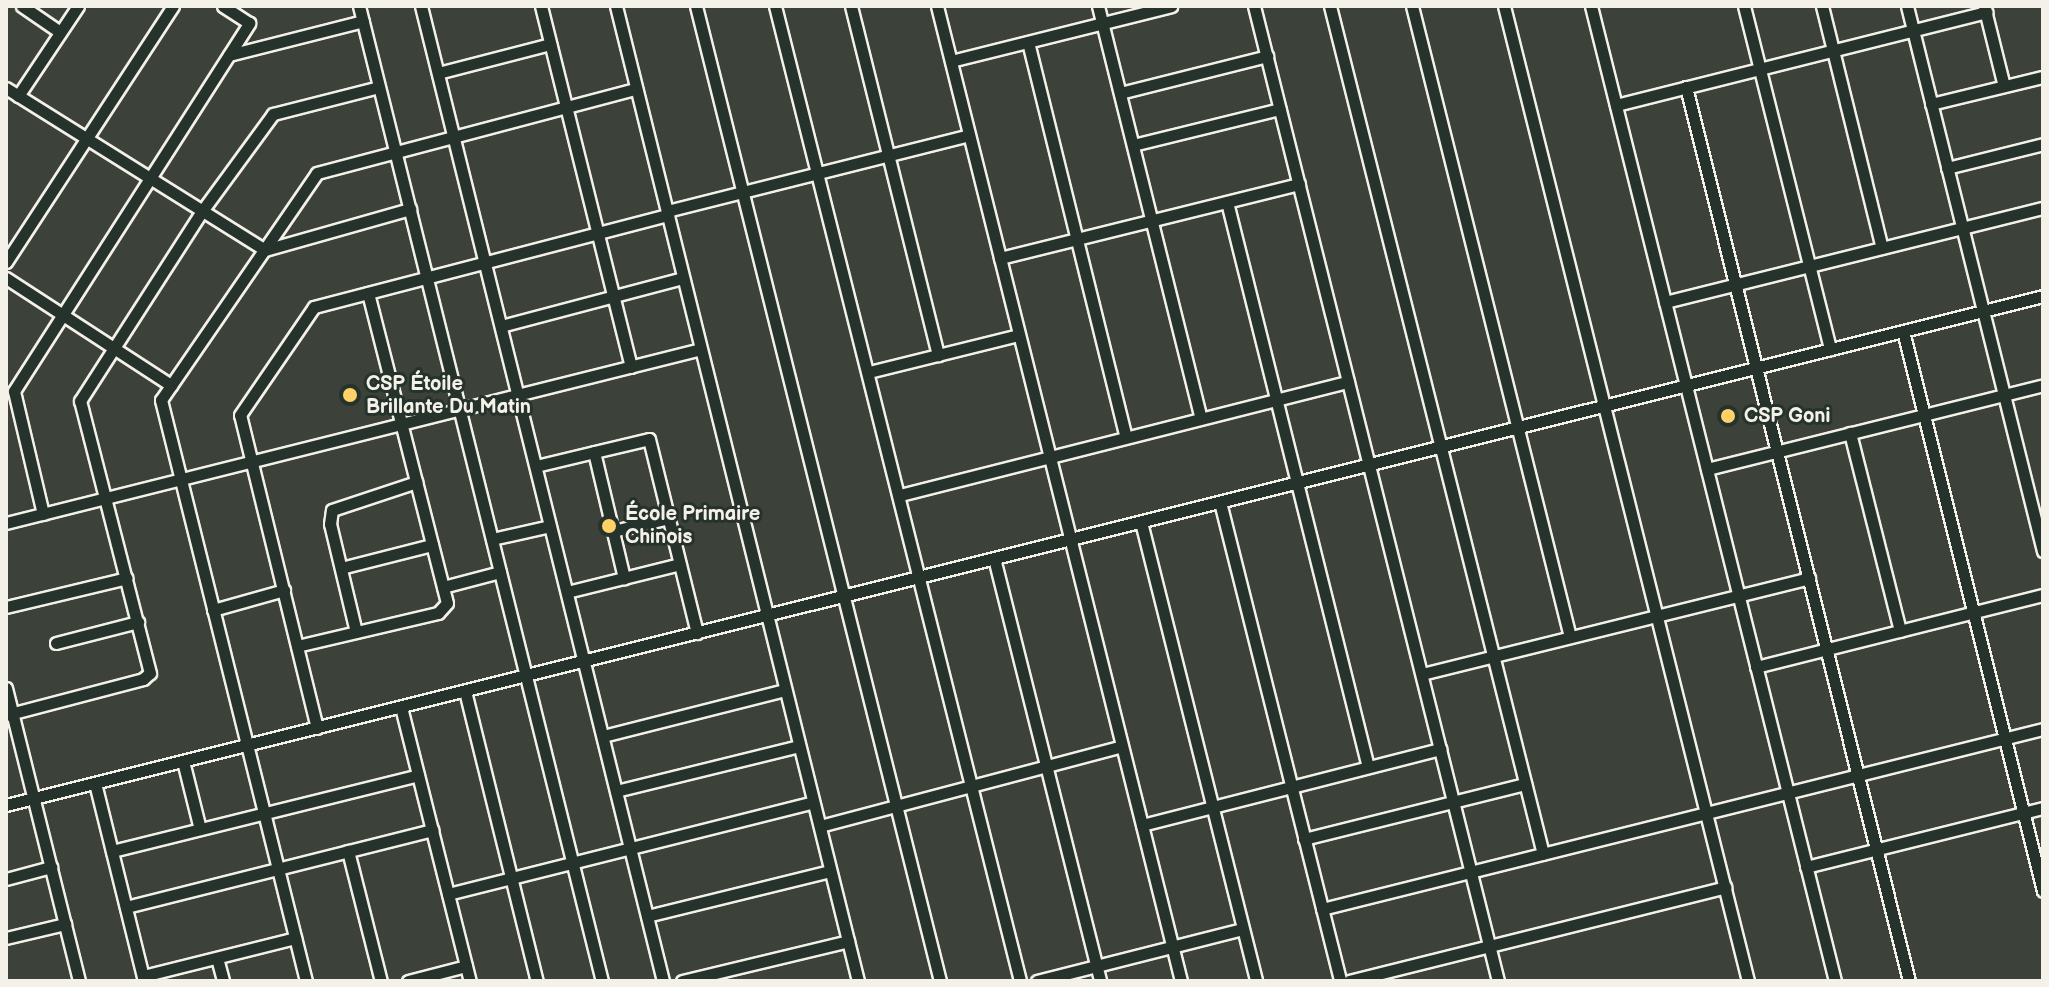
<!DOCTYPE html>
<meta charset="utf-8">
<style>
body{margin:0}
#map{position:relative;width:2049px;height:987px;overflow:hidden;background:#3c4239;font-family:"Balsamiq Sans",sans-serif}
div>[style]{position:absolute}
.roads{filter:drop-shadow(2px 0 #f4f1e8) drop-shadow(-2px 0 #f4f1e8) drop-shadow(0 2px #f4f1e8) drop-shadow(0 -2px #f4f1e8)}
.minor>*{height:11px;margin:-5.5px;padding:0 5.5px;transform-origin:5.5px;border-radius:5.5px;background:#26332d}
.dots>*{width:22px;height:22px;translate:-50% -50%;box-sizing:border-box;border:4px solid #26332d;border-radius:50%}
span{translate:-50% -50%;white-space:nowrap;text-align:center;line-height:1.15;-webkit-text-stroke:6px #26332d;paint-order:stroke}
.poi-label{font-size:20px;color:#f4f1e8;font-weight:700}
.left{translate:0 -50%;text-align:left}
.frame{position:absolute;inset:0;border:8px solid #f4f1e8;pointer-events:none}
</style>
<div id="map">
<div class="roads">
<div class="minor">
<i style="left:22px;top:6px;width:46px;rotate:34.4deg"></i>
<i style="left:359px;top:6px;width:1005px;rotate:76.01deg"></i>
<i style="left:421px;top:6px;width:1005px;rotate:76.06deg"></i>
<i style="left:541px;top:6px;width:372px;rotate:76deg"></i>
<i style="left:616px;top:6px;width:1005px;rotate:76.06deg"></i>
<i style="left:696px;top:6px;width:1005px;rotate:75.95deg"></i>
<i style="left:775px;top:6px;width:1005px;rotate:75.89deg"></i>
<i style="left:851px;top:6px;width:360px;rotate:76deg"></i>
<i style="left:937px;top:6px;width:1005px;rotate:75.95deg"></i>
<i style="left:1098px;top:6px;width:425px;rotate:76deg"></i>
<i style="left:1254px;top:6px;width:1005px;rotate:75.95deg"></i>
<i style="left:1330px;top:6px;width:874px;rotate:75.9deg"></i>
<i style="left:1412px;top:6px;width:650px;rotate:75.94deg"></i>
<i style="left:1504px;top:6px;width:1005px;rotate:75.95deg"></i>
<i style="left:1591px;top:6px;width:1005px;rotate:75.95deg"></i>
<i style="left:1744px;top:6px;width:354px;rotate:75.9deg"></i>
<i style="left:1822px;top:6px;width:249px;rotate:76.1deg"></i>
<i style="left:1907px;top:6px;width:562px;rotate:75.99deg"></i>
<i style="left:1984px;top:6px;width:82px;rotate:76deg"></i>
<i style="left:1028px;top:42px;width:407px;rotate:76.1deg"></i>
<i style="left:229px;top:55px;width:138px;rotate:-14.2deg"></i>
<i style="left:951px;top:61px;width:227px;rotate:-14deg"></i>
<i style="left:438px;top:73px;width:116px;rotate:-14.5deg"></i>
<i style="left:1686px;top:87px;width:921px;rotate:75.99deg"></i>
<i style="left:6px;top:88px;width:305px;rotate:32deg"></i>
<i style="left:265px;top:250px;width:151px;rotate:-15.8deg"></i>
<i style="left:1120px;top:93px;width:152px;rotate:-14.1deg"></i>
<i style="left:18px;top:96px;width:108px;rotate:-56.3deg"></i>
<i style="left:1931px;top:104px;width:115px;rotate:-13.6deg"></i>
<i style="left:1616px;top:105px;width:382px;rotate:-14.1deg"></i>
<i style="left:1133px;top:145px;width:151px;rotate:-13.8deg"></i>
<i style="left:1947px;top:168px;width:99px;rotate:-14deg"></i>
<i style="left:1227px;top:202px;width:582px;rotate:75.99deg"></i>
<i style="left:667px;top:211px;width:311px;rotate:-14.1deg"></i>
<i style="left:1000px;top:258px;width:308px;rotate:-13.9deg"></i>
<i style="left:6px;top:262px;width:306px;rotate:-56.9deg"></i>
<i style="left:6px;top:278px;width:197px;rotate:33deg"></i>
<i style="left:1665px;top:302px;width:390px;rotate:-14deg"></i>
<i style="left:501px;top:326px;width:188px;rotate:-14.8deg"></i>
<i style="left:1903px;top:331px;width:577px;rotate:75.96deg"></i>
<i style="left:869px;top:372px;width:154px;rotate:-13.9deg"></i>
<i style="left:1850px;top:433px;width:204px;rotate:75.8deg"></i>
<i style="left:594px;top:452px;width:130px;rotate:76.6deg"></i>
<i style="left:536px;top:466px;width:116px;rotate:-13.4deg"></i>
<i style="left:649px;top:439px;width:200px;rotate:76.1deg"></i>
<i style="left:1707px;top:469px;width:346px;rotate:-14deg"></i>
<i style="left:900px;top:495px;width:462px;rotate:-14.2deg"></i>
<i style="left:1220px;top:502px;width:494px;rotate:75.9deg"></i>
<i style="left:43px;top:514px;width:126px;rotate:-103.3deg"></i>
<i style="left:14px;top:391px;width:437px;rotate:-57.4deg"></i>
<i style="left:249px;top:23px;width:31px;rotate:-147deg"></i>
<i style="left:1141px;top:522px;width:473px;rotate:75.9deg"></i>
<i style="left:6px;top:523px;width:716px;rotate:-14.06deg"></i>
<i style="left:613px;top:531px;width:57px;rotate:-13.1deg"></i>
<i style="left:492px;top:539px;width:59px;rotate:-12.6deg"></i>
<i style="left:994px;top:558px;width:436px;rotate:75.9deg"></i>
<i style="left:341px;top:568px;width:94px;rotate:-14.2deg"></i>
<i style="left:443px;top:587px;width:59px;rotate:-14.7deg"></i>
<i style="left:567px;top:592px;width:116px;rotate:-13.9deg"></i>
<i style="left:6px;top:607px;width:124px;rotate:-13.5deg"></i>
<i style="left:213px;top:610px;width:74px;rotate:-15.7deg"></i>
<i style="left:356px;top:632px;width:111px;rotate:-103.5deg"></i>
<i style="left:330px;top:524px;width:14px;rotate:-82deg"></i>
<i style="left:332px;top:510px;width:89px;rotate:-18.4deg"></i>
<i style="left:56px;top:643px;width:85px;rotate:-14.4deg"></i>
<i style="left:297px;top:646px;width:145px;rotate:-13.2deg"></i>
<i style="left:438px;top:613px;width:13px;rotate:-48deg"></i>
<i style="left:447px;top:603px;width:320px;rotate:-104.3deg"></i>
<i style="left:1756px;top:667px;width:296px;rotate:-14.1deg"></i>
<i style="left:1422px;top:674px;width:399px;rotate:-13.9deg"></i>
<i style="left:6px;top:688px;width:302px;rotate:76deg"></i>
<i style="left:465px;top:691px;width:299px;rotate:76.1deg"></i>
<i style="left:401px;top:707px;width:283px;rotate:75.9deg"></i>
<i style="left:6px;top:715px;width:142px;rotate:-14.7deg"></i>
<i style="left:143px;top:679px;width:9px;rotate:-41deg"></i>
<i style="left:150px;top:673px;width:281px;rotate:-104.4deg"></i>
<i style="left:80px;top:401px;width:226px;rotate:-57.3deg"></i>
<i style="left:202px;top:211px;width:120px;rotate:-53.8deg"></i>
<i style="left:273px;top:114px;width:109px;rotate:-14.3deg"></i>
<i style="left:317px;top:728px;width:322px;rotate:-103.8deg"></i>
<i style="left:240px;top:415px;width:131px;rotate:-55.6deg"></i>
<i style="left:314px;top:307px;width:366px;rotate:-14.6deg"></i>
<i style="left:603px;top:736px;width:188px;rotate:-14.2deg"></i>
<i style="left:183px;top:761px;width:70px;rotate:76deg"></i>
<i style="left:95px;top:783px;width:204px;rotate:76.1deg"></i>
<i style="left:616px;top:791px;width:188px;rotate:-13.8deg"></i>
<i style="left:6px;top:805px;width:2100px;rotate:-14.03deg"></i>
<i style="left:1142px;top:825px;width:308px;rotate:-14.3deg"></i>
<i style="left:820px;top:826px;width:312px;rotate:-14.8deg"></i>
<i style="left:1304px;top:839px;width:228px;rotate:-14deg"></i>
<i style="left:112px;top:851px;width:315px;rotate:-13.9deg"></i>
<i style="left:348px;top:851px;width:134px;rotate:75.8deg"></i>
<i style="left:1806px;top:867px;width:244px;rotate:-14deg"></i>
<i style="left:6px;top:879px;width:47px;rotate:-14.9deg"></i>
<i style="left:448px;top:894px;width:376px;rotate:-14.1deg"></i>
<i style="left:126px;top:907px;width:316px;rotate:-14.1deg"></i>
<i style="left:1322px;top:909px;width:743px;rotate:-14.02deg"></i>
<i style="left:647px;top:916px;width:188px;rotate:-13.8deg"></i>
<i style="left:6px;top:938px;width:61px;rotate:-13.3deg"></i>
<i style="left:217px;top:958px;width:24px;rotate:75deg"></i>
<i style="left:143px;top:976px;width:157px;rotate:-14deg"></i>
<i style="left:306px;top:981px;width:599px;rotate:-104.01deg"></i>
<i style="left:161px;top:400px;width:275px;rotate:-55.5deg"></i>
<i style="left:317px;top:173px;width:330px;rotate:-14.8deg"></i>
<i style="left:408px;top:981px;width:60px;rotate:-14.5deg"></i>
<i style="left:682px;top:981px;width:171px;rotate:-13.5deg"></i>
<i style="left:1037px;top:981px;width:212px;rotate:-14.2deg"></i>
<i style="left:1349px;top:981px;width:388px;rotate:-14deg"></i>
</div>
</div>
<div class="dots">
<i style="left:350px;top:395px;background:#ffd166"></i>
<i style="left:1728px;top:416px;background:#ffd166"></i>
<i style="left:609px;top:526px;background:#ffd166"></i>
</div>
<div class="poi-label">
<span class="left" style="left:366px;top:396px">CSP Étoile<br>Brillante Du Matin</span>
<span class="left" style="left:1744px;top:416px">CSP Goni</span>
<span class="left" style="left:625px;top:526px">École Primaire<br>Chinois</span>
</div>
<div class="frame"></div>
</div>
